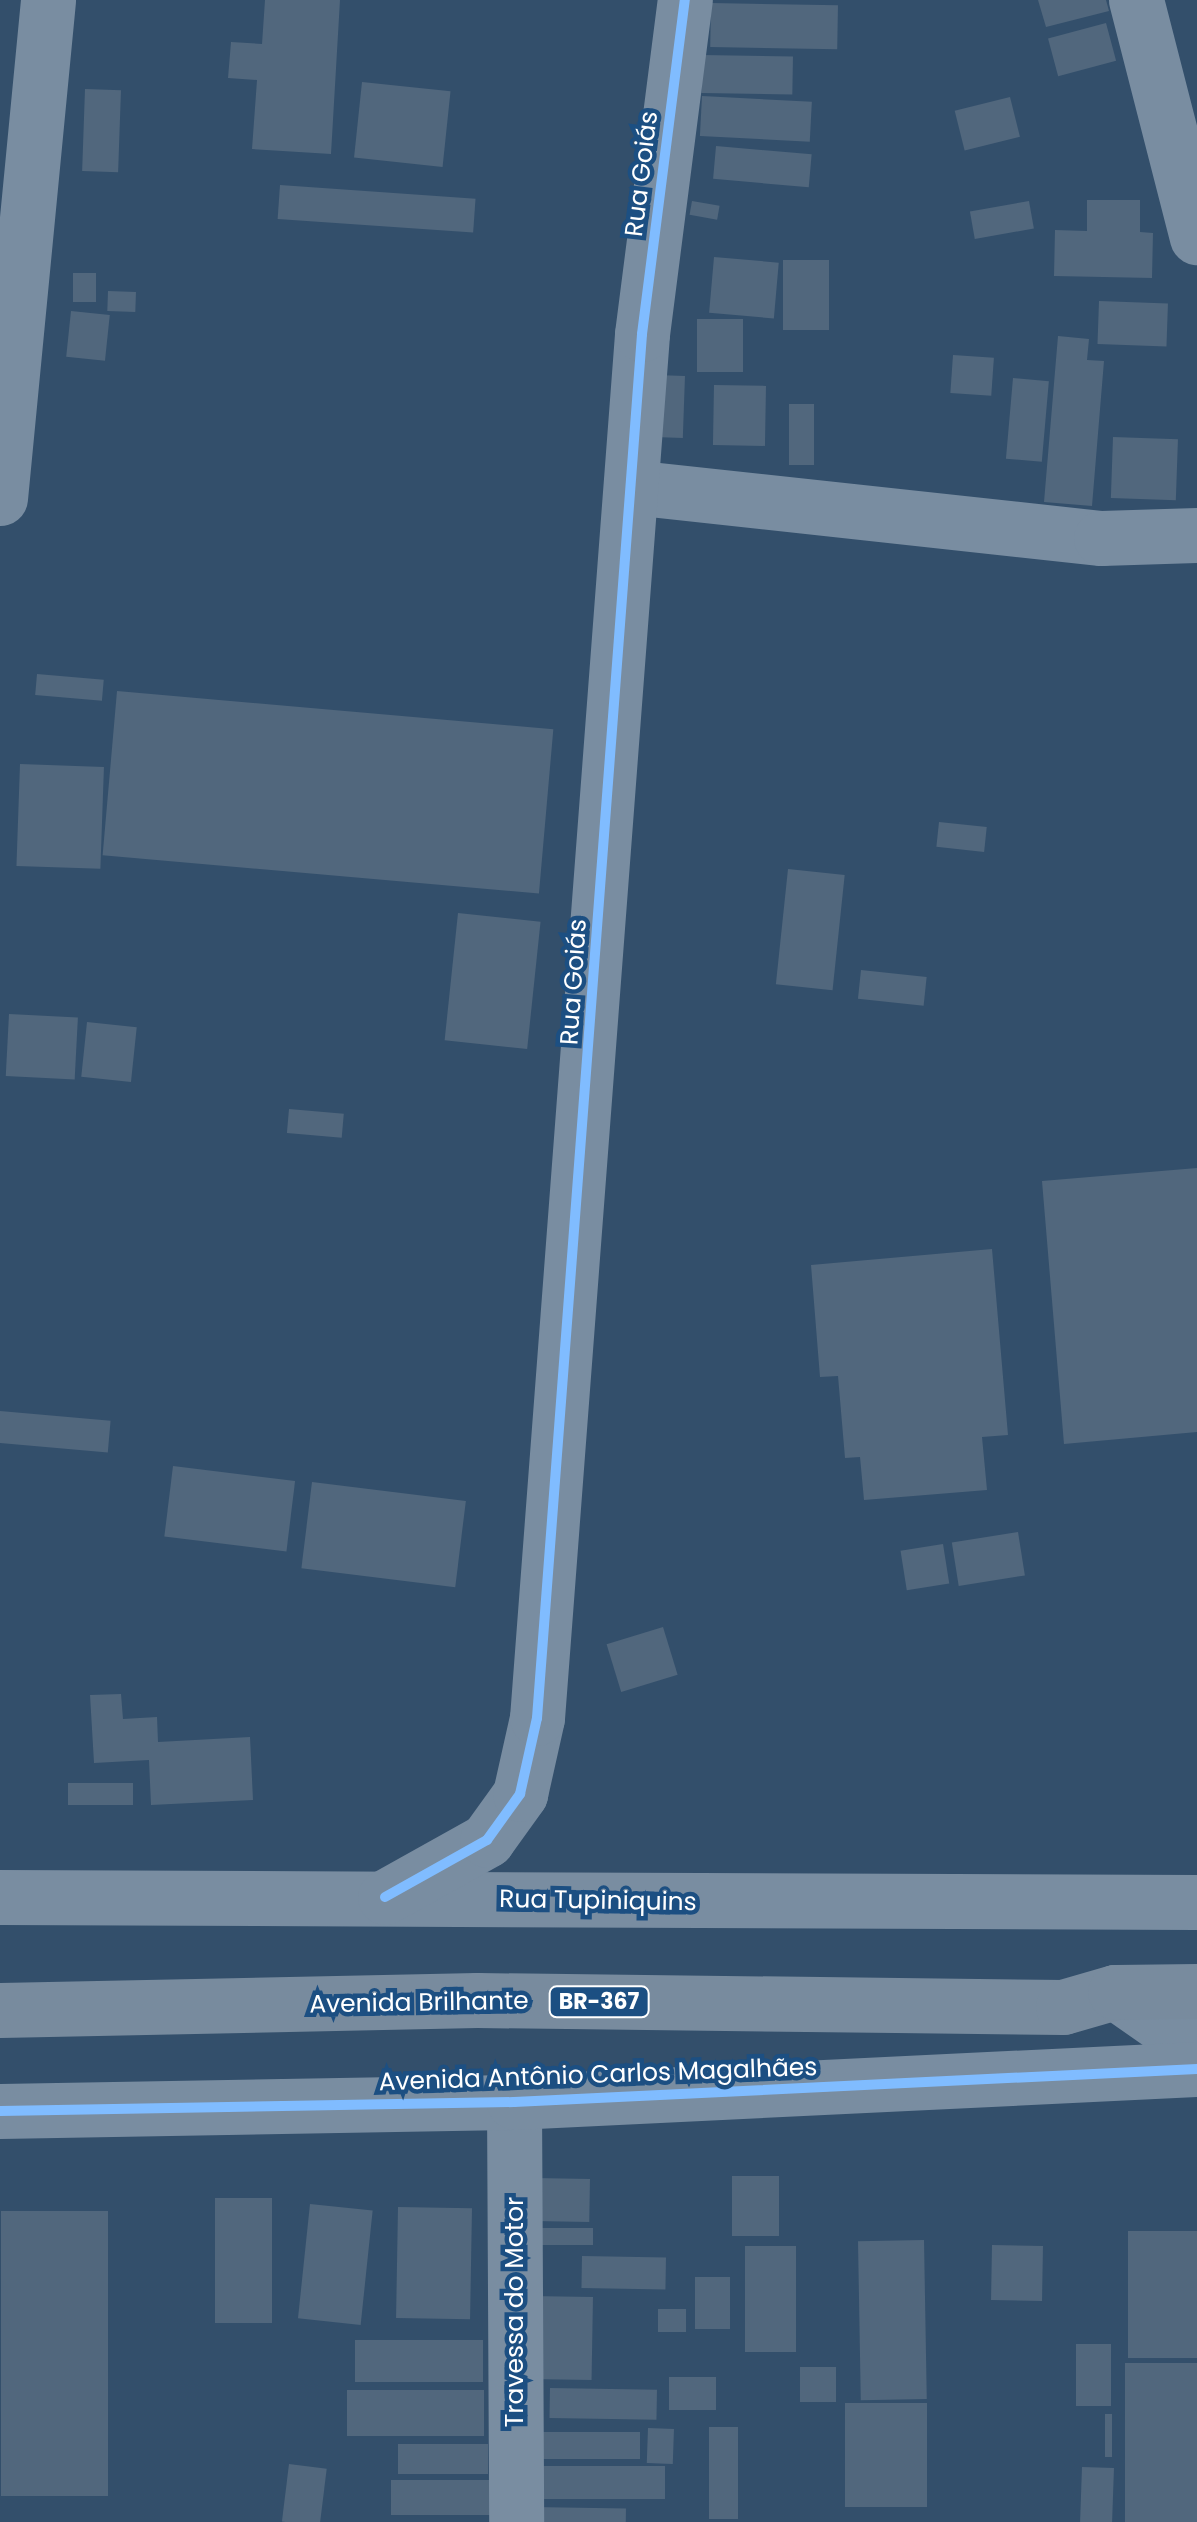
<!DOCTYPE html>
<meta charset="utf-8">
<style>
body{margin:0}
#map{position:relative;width:1197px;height:2522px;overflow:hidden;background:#334f6b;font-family:Poppins,sans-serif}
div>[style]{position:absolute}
.building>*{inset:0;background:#51677d;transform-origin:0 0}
.minor>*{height:55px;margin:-27.5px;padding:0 27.5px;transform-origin:27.5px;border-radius:27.5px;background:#798da1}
.major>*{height:55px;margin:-27.5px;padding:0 27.5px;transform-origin:27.5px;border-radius:27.5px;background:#788b9e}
.cycleway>*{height:10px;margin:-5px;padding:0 5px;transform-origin:5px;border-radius:5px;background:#80bcff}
span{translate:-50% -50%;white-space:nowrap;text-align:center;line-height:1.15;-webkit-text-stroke:9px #1c4f82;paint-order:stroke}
.shield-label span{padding:2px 8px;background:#1c4f82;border:2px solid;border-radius:8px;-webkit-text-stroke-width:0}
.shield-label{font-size:22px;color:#fff;font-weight:700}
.street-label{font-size:25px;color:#fff}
</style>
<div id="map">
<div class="building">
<i style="clip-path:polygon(265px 0,340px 0,331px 154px,252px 149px,257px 80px,228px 78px,231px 42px,262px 44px)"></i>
<i style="clip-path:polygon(1038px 0,1106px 0,1109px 11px,1046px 27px)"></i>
<i style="left:711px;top:3px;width:127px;height:44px;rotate:1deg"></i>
<i style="left:1106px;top:23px;width:39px;height:60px;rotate:75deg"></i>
<i style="left:702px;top:55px;width:91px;height:38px;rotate:1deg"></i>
<i style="left:362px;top:82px;width:89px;height:76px;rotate:6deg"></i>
<i style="left:85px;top:89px;width:36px;height:82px;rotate:2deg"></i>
<i style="left:702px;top:96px;width:110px;height:40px;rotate:3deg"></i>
<i style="left:1010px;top:97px;width:41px;height:57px;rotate:76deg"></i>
<i style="left:716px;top:146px;width:96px;height:33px;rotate:5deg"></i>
<i style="left:280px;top:185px;width:196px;height:34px;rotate:4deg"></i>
<i style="clip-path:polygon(1087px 200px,1140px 200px,1140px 232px,1153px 233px,1152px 278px,1054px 276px,1055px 230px,1087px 231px)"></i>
<i style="left:692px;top:201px;width:28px;height:14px;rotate:10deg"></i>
<i style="left:1029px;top:201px;width:28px;height:60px;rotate:80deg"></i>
<i style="left:714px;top:257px;width:65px;height:56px;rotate:5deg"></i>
<i style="left:783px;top:260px;width:46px;height:70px"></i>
<i style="left:73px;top:273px;width:23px;height:29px"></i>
<i style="left:108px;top:291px;width:28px;height:20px;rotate:2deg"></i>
<i style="left:1099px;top:301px;width:69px;height:43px;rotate:2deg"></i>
<i style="left:71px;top:311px;width:39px;height:46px;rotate:6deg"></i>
<i style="left:697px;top:319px;width:46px;height:53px"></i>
<i style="clip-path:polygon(1058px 336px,1089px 339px,1087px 360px,1104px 361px,1092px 506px,1044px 502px)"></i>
<i style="left:953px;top:355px;width:41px;height:38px;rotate:4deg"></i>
<i style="left:656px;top:375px;width:29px;height:62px;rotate:2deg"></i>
<i style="left:1013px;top:378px;width:36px;height:81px;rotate:5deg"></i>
<i style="left:714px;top:385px;width:52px;height:60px;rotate:1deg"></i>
<i style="left:789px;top:404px;width:25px;height:61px"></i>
<i style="left:1113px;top:437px;width:65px;height:61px;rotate:2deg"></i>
<i style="left:37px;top:674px;width:67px;height:21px;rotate:5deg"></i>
<i style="left:117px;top:691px;width:438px;height:165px;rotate:5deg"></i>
<i style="left:20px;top:764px;width:84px;height:102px;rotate:2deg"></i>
<i style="left:939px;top:822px;width:48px;height:25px;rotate:6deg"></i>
<i style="left:788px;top:869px;width:57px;height:116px;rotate:6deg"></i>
<i style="left:458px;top:913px;width:83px;height:128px;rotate:6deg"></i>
<i style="left:861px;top:970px;width:66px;height:29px;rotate:6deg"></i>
<i style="left:9px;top:1014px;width:69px;height:62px;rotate:3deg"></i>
<i style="left:87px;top:1022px;width:50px;height:55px;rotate:6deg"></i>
<i style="left:289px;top:1109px;width:55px;height:24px;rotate:5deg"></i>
<i style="clip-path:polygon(1197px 1168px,1197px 1432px,1064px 1444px,1042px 1181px)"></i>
<i style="clip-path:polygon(992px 1249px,1008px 1435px,982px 1437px,987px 1490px,864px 1500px,860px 1457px,845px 1458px,838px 1376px,820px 1377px,811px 1265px)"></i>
<i style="left:0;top:1411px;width:111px;height:32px;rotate:5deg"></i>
<i style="left:173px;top:1466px;width:123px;height:71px;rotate:7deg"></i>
<i style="left:312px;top:1482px;width:155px;height:87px;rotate:7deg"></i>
<i style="left:1018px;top:1532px;width:44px;height:67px;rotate:81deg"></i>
<i style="left:943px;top:1544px;width:40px;height:43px;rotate:81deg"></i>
<i style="left:663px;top:1627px;width:50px;height:59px;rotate:73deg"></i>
<i style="clip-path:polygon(121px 1694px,123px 1719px,157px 1717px,158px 1742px,250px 1737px,253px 1800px,151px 1805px,149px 1760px,94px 1763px,90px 1695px)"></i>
<i style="left:68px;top:1783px;width:65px;height:22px"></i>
<i style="left:732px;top:2176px;width:47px;height:60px"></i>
<i style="left:534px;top:2178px;width:56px;height:43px;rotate:1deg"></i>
<i style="left:215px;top:2198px;width:57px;height:125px"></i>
<i style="left:310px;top:2204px;width:63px;height:115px;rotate:6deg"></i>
<i style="left:398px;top:2207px;width:74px;height:111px;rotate:1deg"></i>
<i style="left:108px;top:2211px;width:285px;height:107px;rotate:90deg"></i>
<i style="left:530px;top:2228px;width:63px;height:17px"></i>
<i style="left:1128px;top:2231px;width:69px;height:127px"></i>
<i style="left:924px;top:2240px;width:159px;height:66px;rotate:89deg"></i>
<i style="left:992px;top:2245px;width:51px;height:55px;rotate:1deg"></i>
<i style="left:745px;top:2246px;width:51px;height:106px"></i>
<i style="left:582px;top:2256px;width:84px;height:32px;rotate:1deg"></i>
<i style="left:695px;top:2277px;width:35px;height:52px"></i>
<i style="left:530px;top:2296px;width:63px;height:83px;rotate:1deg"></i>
<i style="left:658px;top:2309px;width:28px;height:23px"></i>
<i style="left:355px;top:2340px;width:128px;height:42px"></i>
<i style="left:1076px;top:2344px;width:35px;height:62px"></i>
<i style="left:1125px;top:2363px;width:72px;height:159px"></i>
<i style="left:800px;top:2367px;width:36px;height:35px"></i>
<i style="left:669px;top:2377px;width:47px;height:33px"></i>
<i style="left:550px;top:2388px;width:107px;height:30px;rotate:1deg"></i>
<i style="left:347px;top:2390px;width:137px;height:46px"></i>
<i style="left:845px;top:2403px;width:82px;height:104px"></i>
<i style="left:1105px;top:2414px;width:7px;height:43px"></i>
<i style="left:709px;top:2427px;width:29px;height:92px"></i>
<i style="left:648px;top:2428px;width:26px;height:35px;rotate:2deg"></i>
<i style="left:533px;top:2432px;width:107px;height:27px"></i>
<i style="left:398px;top:2444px;width:90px;height:30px"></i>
<i style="left:289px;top:2464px;width:38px;height:58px;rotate:7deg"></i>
<i style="left:535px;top:2466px;width:130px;height:33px"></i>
<i style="left:1082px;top:2467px;width:32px;height:55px;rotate:2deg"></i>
<i style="left:391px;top:2480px;width:103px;height:35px"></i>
<i style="left:533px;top:2507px;width:93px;height:15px;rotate:1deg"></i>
</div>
<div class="minor">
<i style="left:1136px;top:0;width:245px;rotate:75.6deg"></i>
<i style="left:631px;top:487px;width:473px;rotate:6.2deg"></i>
<i style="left:1101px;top:538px;width:96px;rotate:-1.8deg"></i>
<i style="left:0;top:498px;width:500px;rotate:-84.49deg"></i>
<i style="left:0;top:1897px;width:1197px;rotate:0.24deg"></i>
<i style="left:385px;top:1897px;width:117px;rotate:-29.2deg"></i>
<i style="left:487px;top:1840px;width:57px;rotate:-54.3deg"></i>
<i style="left:520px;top:1794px;width:78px;rotate:-77.4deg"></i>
<i style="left:537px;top:1718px;width:1388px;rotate:-85.66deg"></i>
<i style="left:642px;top:334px;width:337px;rotate:-82.7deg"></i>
<i style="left:1115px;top:1992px;width:100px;rotate:34.8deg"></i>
<i style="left:514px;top:2102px;width:420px;rotate:89.7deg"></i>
<i style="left:0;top:2111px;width:514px;rotate:-1deg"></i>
<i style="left:514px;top:2102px;width:684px;rotate:-2.77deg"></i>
</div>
<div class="major">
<i style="left:0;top:2010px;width:477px;rotate:-1.2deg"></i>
<i style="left:477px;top:2000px;width:586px;rotate:0.68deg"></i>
<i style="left:1063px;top:2007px;width:54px;rotate:-16.1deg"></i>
<i style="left:1115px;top:1992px;width:82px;rotate:-0.7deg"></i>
</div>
<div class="cycleway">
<i style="left:385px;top:1897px;width:117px;rotate:-29.2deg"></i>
<i style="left:487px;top:1840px;width:57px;rotate:-54.3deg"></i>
<i style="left:520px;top:1794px;width:78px;rotate:-77.4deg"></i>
<i style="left:537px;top:1718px;width:1388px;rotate:-85.66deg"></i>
<i style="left:642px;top:334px;width:337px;rotate:-82.7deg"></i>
<i style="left:0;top:2111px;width:514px;rotate:-1deg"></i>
<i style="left:514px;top:2102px;width:684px;rotate:-2.77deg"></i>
</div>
<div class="shield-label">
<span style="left:599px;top:2002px">BR-367</span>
</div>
<div class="street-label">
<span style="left:642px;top:174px;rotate:-83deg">Rua Goiás</span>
<span style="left:574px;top:982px;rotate:-86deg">Rua Goiás</span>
<span style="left:598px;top:1901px;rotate:1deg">Rua Tupiniquins</span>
<span style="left:419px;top:2003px;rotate:-1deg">Avenida Brilhante</span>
<span style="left:598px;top:2075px;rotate:-2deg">Avenida Antônio Carlos Magalhães</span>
<span style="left:515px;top:2312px;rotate:-90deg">Travessa do Motor</span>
</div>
</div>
